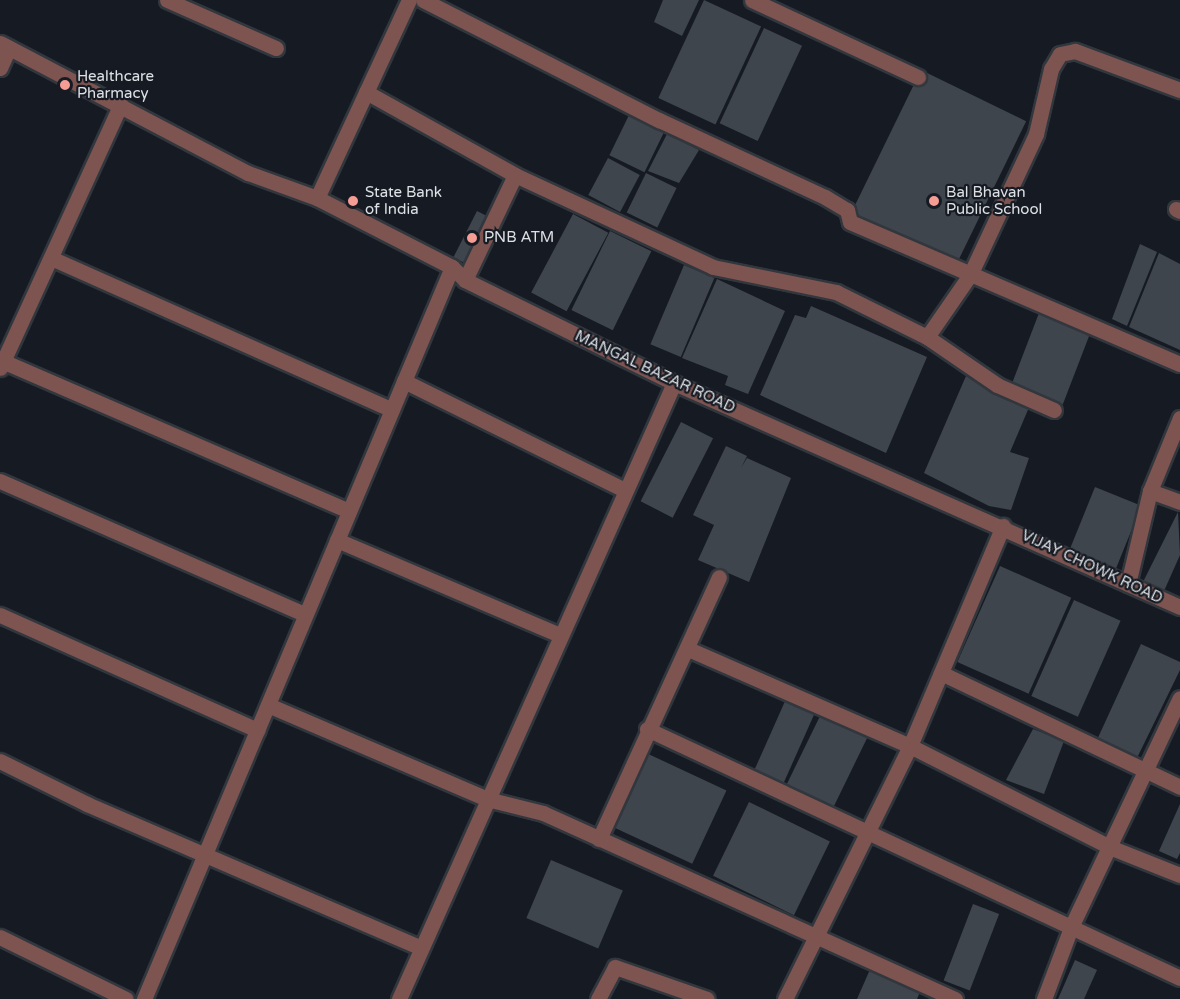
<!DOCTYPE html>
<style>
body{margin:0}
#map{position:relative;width:1180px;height:999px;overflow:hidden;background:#161b23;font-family:"Varela Round",sans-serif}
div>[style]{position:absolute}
.building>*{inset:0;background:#3f454d;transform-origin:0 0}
.roads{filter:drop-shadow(2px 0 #32373e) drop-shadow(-2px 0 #32373e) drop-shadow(0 2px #32373e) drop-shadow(0 -2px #32373e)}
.minor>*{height:15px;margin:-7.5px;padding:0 7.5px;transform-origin:7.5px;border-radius:7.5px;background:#7e5451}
.dots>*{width:16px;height:16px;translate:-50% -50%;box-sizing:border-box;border:3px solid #161b23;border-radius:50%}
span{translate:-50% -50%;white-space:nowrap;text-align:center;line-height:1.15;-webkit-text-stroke:4.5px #161b23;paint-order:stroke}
.poi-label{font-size:15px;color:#dde1e6}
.left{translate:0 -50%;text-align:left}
.street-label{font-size:15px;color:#dde1e6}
</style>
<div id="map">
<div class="building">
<i style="clip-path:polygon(663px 0,699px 0,682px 36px,654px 22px)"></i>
<i style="left:704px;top:0;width:63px;height:108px;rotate:25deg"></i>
<i style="left:764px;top:28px;width:42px;height:105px;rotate:25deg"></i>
<i style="left:921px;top:70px;width:117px;height:160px;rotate:26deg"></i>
<i style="left:630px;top:113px;width:39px;height:47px;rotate:26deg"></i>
<i style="clip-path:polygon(667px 134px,699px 150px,679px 183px,648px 171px)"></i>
<i style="left:608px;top:158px;width:36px;height:42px;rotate:28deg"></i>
<i style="left:646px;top:173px;width:34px;height:44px;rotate:26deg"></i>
<i style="left:477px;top:211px;width:16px;height:52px;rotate:27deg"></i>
<i style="left:573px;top:214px;width:40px;height:89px;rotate:28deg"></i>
<i style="left:610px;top:231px;width:46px;height:88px;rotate:26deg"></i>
<i style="clip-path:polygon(1140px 244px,1157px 252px,1127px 326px,1112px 319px)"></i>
<i style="clip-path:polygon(1159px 253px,1180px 264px,1180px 350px,1129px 327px)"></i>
<i style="left:684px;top:265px;width:33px;height:86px;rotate:23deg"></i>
<i style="clip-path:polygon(717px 279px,785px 311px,748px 394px,725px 385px,728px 376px,682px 358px)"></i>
<i style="clip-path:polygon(811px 306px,927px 357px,886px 453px,760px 395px,795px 315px,806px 318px)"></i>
<i style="left:1039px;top:313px;width:55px;height:77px;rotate:21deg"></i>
<i style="clip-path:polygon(966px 376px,1030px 405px,1010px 452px,1029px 458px,1011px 510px,989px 506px,924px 473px)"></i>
<i style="left:681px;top:422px;width:36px;height:89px;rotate:27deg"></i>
<i style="clip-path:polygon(726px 446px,747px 456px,741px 468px,747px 458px,791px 478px,749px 582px,698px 560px,714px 525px,693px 515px)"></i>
<i style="left:1095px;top:487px;width:50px;height:71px;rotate:22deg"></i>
<i style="clip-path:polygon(1178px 512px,1180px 555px,1164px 591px,1142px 584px)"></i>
<i style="left:1000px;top:566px;width:78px;height:105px;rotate:24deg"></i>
<i style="left:1074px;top:600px;width:51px;height:105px;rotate:24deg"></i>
<i style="clip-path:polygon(1141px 644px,1180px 662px,1180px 670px,1135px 762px,1096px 742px)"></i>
<i style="left:786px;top:699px;width:32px;height:83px;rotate:24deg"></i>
<i style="left:821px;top:714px;width:52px;height:80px;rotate:26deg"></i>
<i style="clip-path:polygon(1033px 729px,1064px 741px,1044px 794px,1006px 780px)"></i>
<i style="left:644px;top:752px;width:91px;height:81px;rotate:25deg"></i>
<i style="left:749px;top:802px;width:90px;height:82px;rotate:26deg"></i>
<i style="clip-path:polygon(1180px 804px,1180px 853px,1177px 859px,1159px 851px)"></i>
<i style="left:551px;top:860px;width:78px;height:63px;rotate:23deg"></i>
<i style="left:973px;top:904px;width:28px;height:82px;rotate:21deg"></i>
<i style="clip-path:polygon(1075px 960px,1097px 970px,1084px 999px,1058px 999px)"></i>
<i style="clip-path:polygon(872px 965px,922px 987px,917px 999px,857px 999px)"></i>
</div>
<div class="roads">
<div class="minor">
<i style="left:167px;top:0;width:119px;rotate:23.8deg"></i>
<i style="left:423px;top:0;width:265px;rotate:27deg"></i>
<i style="left:659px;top:120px;width:183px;rotate:24.9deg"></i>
<i style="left:825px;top:197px;width:26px;rotate:31deg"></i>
<i style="left:847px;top:210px;width:12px;rotate:76deg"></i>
<i style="left:850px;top:222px;width:359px;rotate:23.3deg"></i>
<i style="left:752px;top:0;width:183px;rotate:24.9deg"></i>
<i style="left:0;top:43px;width:280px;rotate:27.7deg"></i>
<i style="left:248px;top:173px;width:73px;rotate:19.9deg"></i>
<i style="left:317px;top:198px;width:152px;rotate:27.1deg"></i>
<i style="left:452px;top:267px;width:18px;rotate:45deg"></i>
<i style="left:465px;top:280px;width:233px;rotate:26.2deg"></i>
<i style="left:674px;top:383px;width:553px;rotate:23.88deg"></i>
<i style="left:0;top:68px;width:22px;rotate:-66deg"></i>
<i style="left:366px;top:92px;width:171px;rotate:29.1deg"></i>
<i style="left:515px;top:175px;width:218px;rotate:24.9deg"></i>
<i style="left:713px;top:267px;width:126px;rotate:11.5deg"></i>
<i style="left:836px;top:292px;width:102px;rotate:26.3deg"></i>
<i style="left:927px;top:337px;width:85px;rotate:34.4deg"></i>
<i style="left:997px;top:385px;width:62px;rotate:23.7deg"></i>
<i style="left:317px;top:198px;width:218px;rotate:-65.1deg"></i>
<i style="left:1176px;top:209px;width:4px;rotate:27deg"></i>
<i style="left:51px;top:258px;width:373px;rotate:24deg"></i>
<i style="left:465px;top:280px;width:116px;rotate:-64.5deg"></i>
<i style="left:927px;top:337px;width:75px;rotate:-55.3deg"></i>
<i style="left:970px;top:275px;width:156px;rotate:-64.9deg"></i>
<i style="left:1036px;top:134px;width:67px;rotate:-77deg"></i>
<i style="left:1051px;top:69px;width:17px;rotate:-59deg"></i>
<i style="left:1060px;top:54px;width:15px;rotate:-11deg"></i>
<i style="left:1075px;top:51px;width:112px;rotate:20.4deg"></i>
<i style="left:0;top:360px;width:380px;rotate:23.4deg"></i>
<i style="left:0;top:368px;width:290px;rotate:-65.4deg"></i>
<i style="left:404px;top:381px;width:246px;rotate:26.3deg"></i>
<i style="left:0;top:481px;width:333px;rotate:23.6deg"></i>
<i style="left:1150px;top:491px;width:32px;rotate:20deg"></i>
<i style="left:337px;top:540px;width:242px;rotate:23.1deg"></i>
<i style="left:1128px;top:584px;width:96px;rotate:-76.7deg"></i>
<i style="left:1150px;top:491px;width:79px;rotate:-67.7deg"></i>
<i style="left:0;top:615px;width:282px;rotate:24.1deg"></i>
<i style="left:688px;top:649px;width:242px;rotate:23.6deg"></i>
<i style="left:910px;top:746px;width:226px;rotate:26.8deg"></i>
<i style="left:1112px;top:848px;width:73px;rotate:21.7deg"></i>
<i style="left:941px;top:673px;width:265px;rotate:25.5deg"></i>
<i style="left:268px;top:705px;width:238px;rotate:23.2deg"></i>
<i style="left:487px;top:799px;width:58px;rotate:14deg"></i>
<i style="left:543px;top:813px;width:452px;rotate:24.3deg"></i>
<i style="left:647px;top:729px;width:588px;rotate:25.04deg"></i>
<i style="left:0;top:761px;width:97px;rotate:26.3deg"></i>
<i style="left:87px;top:804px;width:364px;rotate:23.3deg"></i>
<i style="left:599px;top:839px;width:288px;rotate:-65.4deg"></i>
<i style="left:0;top:937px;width:140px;rotate:26.2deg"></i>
<i style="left:144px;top:999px;width:794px;rotate:-67.18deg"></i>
<i style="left:399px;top:999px;width:675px;rotate:-65.94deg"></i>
<i style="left:598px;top:999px;width:36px;rotate:-62deg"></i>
<i style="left:615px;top:967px;width:97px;rotate:19.2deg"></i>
<i style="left:785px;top:999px;width:282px;rotate:-63.7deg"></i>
<i style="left:910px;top:746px;width:239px;rotate:-67.1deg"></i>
<i style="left:1044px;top:999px;width:79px;rotate:-69.3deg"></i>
<i style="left:1072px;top:925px;width:251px;rotate:-64.6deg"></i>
</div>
</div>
<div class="dots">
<i style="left:65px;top:85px;background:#f59c95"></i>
<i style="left:353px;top:201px;background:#f59c95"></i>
<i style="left:934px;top:201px;background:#f59c95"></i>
<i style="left:472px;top:238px;background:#f59c95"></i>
</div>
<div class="poi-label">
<span class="left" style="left:77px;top:85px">Healthcare<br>Pharmacy</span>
<span class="left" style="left:365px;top:201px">State Bank<br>of India</span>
<span class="left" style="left:946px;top:201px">Bal Bhavan<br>Public School</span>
<span class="left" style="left:484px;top:238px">PNB ATM</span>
</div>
<div class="street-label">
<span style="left:655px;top:372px;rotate:25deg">MANGAL BAZAR ROAD</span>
<span style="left:1092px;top:567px;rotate:25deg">VIJAY CHOWK ROAD</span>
</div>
</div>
